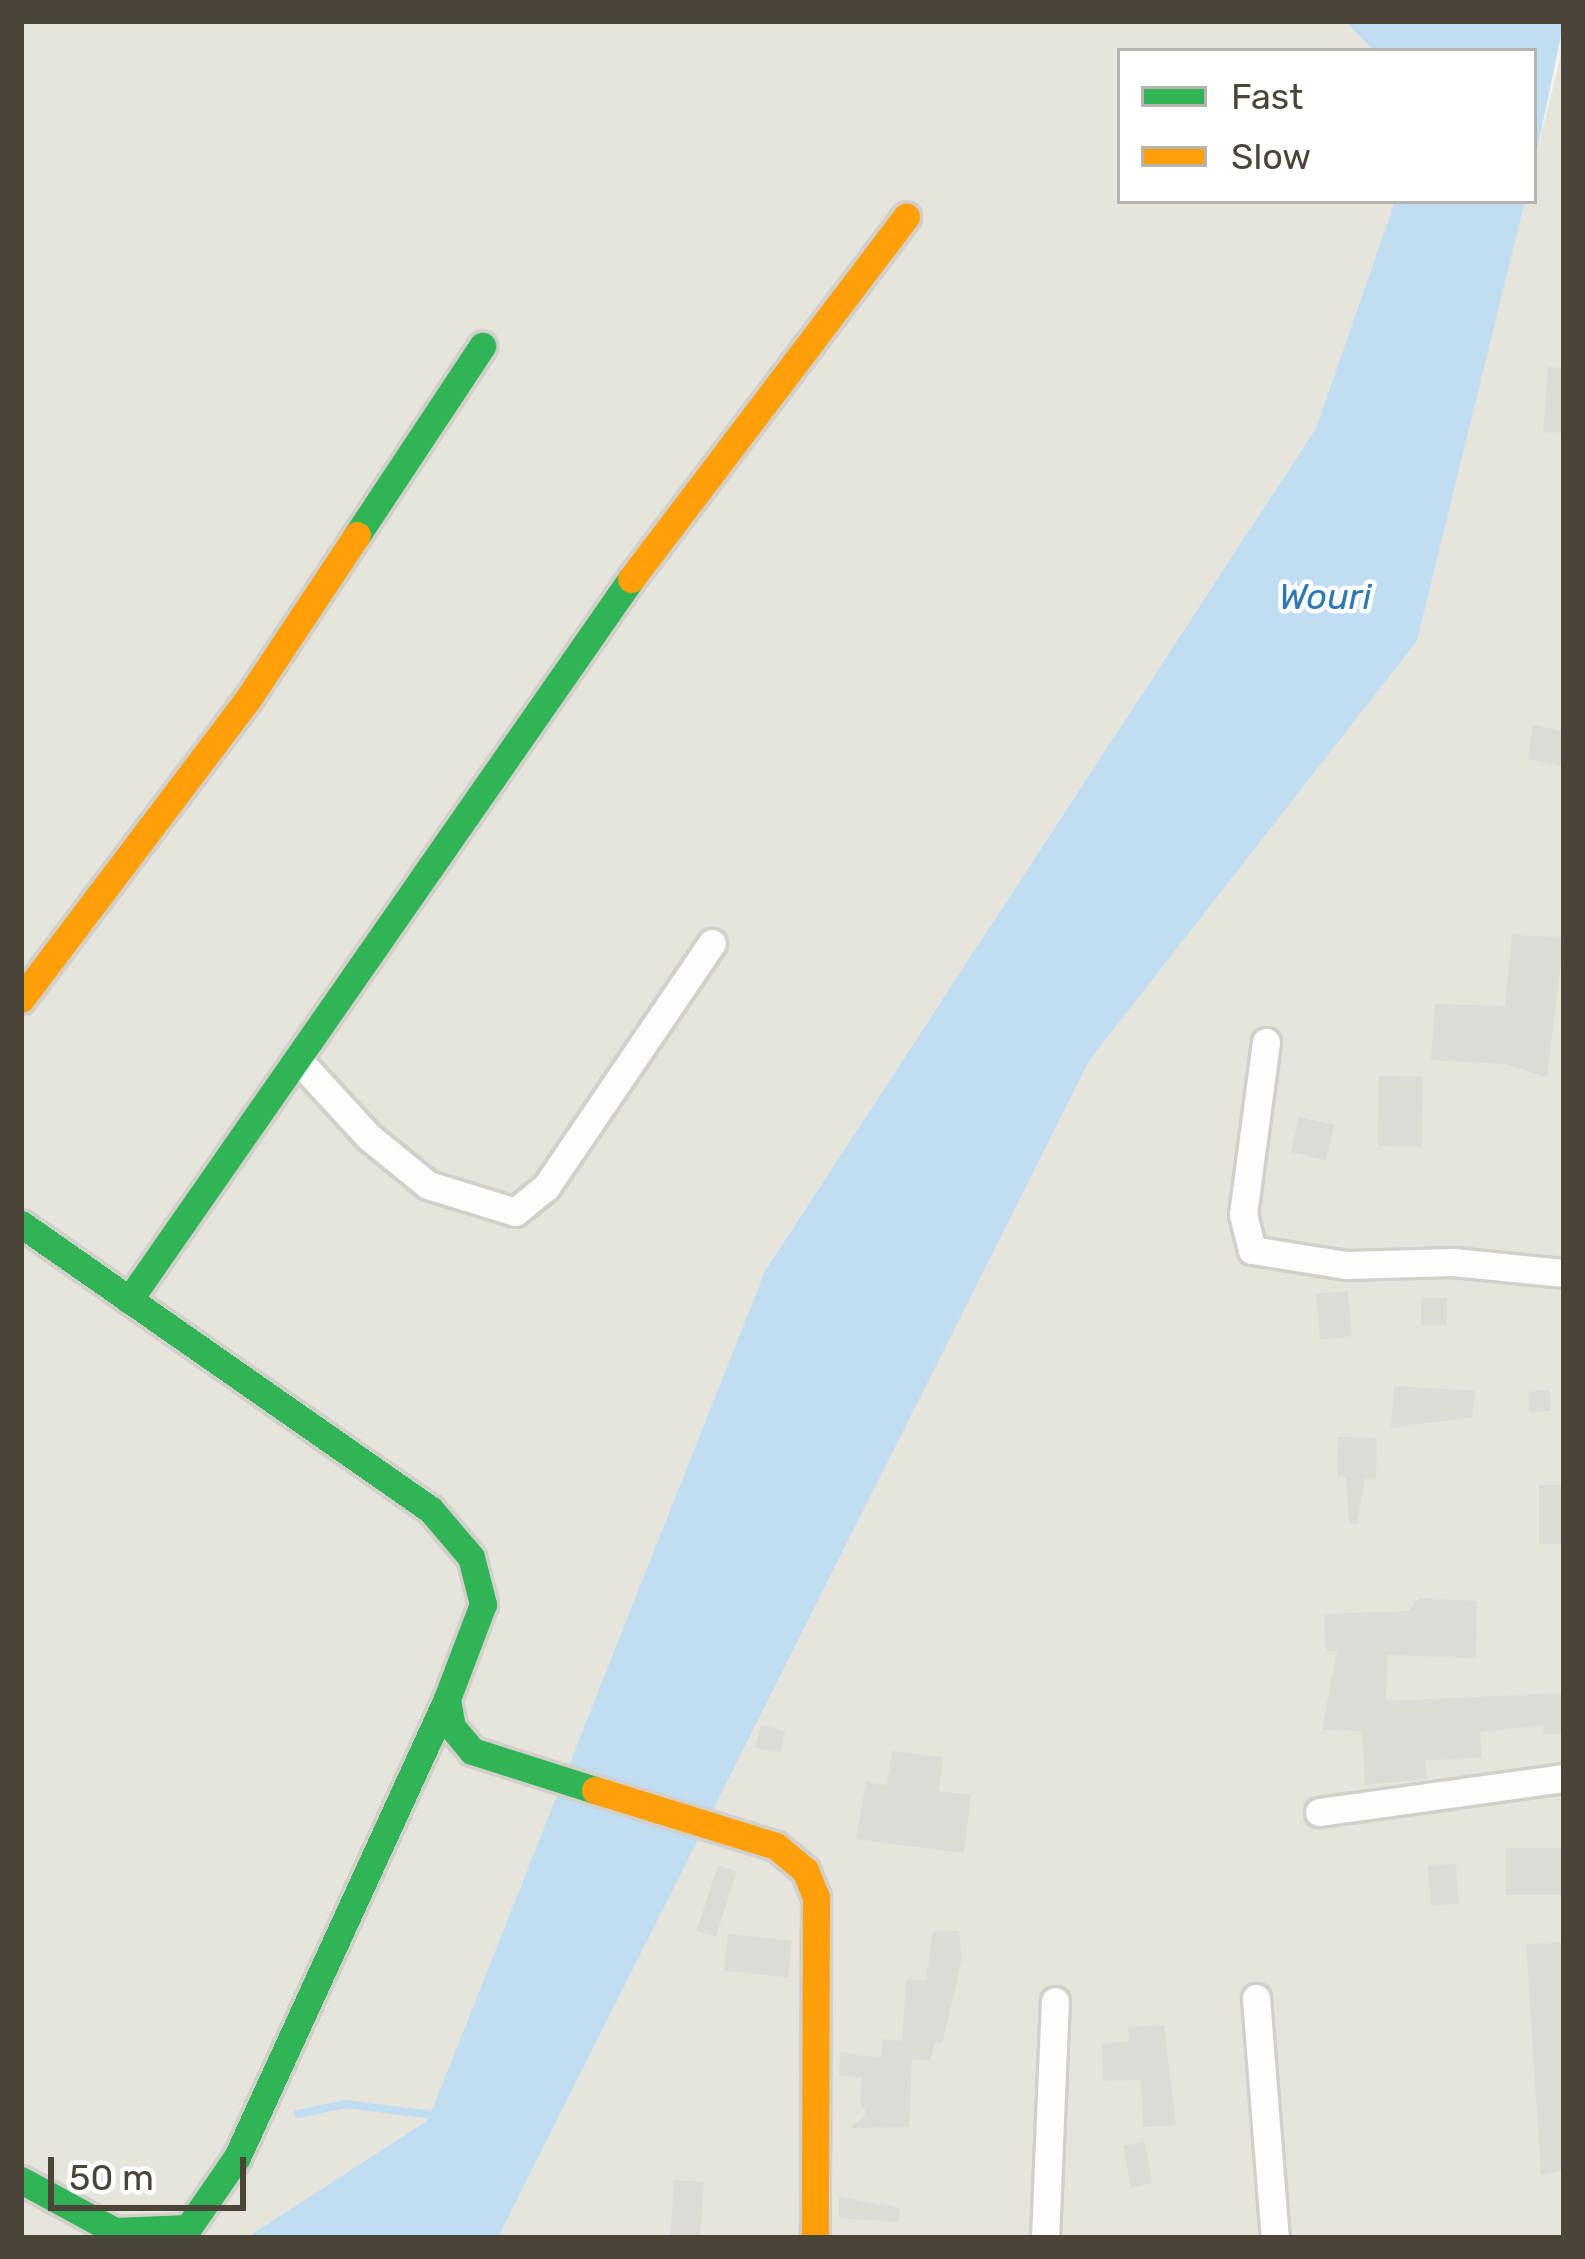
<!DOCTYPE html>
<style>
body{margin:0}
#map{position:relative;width:1585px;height:2259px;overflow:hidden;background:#f4f2ee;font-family:Rubik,sans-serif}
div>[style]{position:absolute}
.residential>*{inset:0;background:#e7e4dc}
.water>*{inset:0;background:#c0ddf1}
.stream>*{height:8px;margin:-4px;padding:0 4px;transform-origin:4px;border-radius:4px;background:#c0ddf1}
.building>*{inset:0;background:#dedbd6;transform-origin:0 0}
.roads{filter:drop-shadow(3px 0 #d2d0cb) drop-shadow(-3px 0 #d2d0cb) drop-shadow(0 3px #d2d0cb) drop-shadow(0 -3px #d2d0cb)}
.street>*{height:27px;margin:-13.5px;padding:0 13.5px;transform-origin:13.5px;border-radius:13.5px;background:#fdfdfc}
.fast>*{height:27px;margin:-13.5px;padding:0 13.5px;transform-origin:13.5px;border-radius:13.5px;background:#30b455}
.slow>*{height:27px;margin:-13.5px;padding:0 13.5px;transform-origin:13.5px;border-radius:13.5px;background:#ff9f0a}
span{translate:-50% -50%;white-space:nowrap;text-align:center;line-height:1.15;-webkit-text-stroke:9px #fff;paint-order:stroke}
.water-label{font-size:36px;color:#2e7ab2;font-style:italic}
.frame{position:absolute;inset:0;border:24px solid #4b4439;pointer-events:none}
.legend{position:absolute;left:1117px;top:48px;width:420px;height:156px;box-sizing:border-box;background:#fff;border:3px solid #b7b4b0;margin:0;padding:15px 21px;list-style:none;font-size:36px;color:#4b4439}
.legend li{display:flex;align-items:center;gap:24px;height:60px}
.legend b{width:60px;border:3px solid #b7b4b0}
.scale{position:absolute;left:48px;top:2157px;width:198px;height:54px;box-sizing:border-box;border:6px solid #4b4439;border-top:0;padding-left:15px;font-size:36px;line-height:42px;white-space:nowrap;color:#4b4439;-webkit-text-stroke:9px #fff;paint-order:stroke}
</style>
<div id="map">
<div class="residential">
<i style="clip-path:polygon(21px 21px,1345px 21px,1374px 51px,1120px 51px,1120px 201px,1395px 201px,1316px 428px,765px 1271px,428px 2120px,246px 2238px,21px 2238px)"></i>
<i style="clip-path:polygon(1564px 43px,1564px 2238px,498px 2238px,1089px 1061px,1417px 641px,1525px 201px,1534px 201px,1534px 165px)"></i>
</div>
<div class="water">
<i style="clip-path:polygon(1345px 21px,1564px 21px,1534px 165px,1534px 51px,1374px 51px)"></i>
<i style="clip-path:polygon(1395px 201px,1525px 201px,1417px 641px,1089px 1061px,498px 2238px,246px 2238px,428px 2120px,765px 1271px,1316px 428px)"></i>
</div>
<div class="stream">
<i style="left:298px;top:2114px;width:49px;rotate:-11.8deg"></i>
<i style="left:346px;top:2104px;width:95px;rotate:7.3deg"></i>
</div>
<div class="building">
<i style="clip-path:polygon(1548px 367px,1564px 368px,1564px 434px,1543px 432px)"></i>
<i style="clip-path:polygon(1533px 725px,1564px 731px,1564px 766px,1528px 759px)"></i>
<i style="clip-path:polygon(1512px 934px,1564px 938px,1547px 1077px,1505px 1064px,1431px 1060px,1435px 1004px,1505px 1006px)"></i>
<i style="left:1379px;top:1076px;width:44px;height:70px;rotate:1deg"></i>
<i style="left:1299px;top:1117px;width:36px;height:36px;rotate:13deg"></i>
<i style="left:1348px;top:1291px;width:46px;height:32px;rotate:85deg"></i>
<i style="left:1447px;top:1298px;width:27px;height:26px;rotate:90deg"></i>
<i style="clip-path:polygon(1394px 1386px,1475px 1391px,1472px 1417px,1391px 1428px)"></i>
<i style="left:1550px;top:1390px;width:21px;height:22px;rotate:87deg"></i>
<i style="clip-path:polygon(1338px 1437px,1377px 1438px,1376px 1479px,1365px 1478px,1357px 1524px,1349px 1523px,1346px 1478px,1337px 1477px)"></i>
<i style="left:1539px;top:1485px;width:25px;height:59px"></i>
<i style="clip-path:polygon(1419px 1598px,1477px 1601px,1476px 1658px,1387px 1655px,1386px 1701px,1564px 1693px,1564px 1734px,1543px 1734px,1544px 1725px,1480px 1732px,1482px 1757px,1425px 1761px,1427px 1779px,1365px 1785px,1362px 1731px,1322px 1730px,1337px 1651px,1326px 1651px,1324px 1614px,1408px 1611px)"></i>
<i style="clip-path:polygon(761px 1725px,785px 1731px,781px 1752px,755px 1748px)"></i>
<i style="clip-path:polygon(892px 1751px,943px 1757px,939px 1791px,971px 1795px,964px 1853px,856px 1839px,866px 1782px,887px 1785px)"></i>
<i style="left:1506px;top:1848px;width:58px;height:47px"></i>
<i style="left:1456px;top:1864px;width:40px;height:28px;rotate:86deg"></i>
<i style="left:718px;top:1865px;width:20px;height:69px;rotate:18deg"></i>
<i style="clip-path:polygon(933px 1931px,959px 1931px,962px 1960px,942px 2044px,935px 2042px,930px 2061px,912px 2059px,909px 2127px,851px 2128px,867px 2113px,860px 2104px,862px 2078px,839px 2076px,840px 2052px,881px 2058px,883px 2039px,902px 2041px,906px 1979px,926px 1980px)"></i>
<i style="left:728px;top:1934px;width:64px;height:37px;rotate:6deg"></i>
<i style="clip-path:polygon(1564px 1942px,1564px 2170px,1541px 2175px,1526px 1944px)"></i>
<i style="clip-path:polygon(1164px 2025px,1176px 2125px,1143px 2127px,1141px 2080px,1103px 2081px,1102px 2043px,1129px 2042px,1128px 2027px)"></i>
<i style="left:1145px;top:2142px;width:42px;height:22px;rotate:80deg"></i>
<i style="left:674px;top:2180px;width:30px;height:58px;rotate:4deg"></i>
<i style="clip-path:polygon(839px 2197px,900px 2208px,898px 2222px,839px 2218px)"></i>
</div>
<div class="roads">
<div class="street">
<i style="left:1266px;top:1042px;width:174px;rotate:97.6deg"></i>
<i style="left:1243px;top:1214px;width:37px;rotate:76deg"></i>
<i style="left:1252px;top:1250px;width:95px;rotate:9.1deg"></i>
<i style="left:1346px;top:1265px;width:107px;rotate:-1.6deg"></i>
<i style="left:1453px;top:1262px;width:112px;rotate:5.7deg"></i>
<i style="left:300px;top:1062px;width:102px;rotate:47.4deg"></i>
<i style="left:369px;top:1137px;width:76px;rotate:39.1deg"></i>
<i style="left:428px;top:1185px;width:91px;rotate:17.2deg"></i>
<i style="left:515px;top:1212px;width:40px;rotate:-39deg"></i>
<i style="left:546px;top:1187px;width:295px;rotate:-55.8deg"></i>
<i style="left:1319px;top:1812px;width:247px;rotate:-7.9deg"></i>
<i style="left:1256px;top:1998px;width:241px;rotate:85.5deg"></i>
<i style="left:1045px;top:2238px;width:237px;rotate:-87.6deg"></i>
</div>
<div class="fast">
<i style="left:357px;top:535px;width:227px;rotate:-56.5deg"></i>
<i style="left:21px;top:1224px;width:499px;rotate:34.9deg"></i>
<i style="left:430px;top:1509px;width:63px;rotate:49.5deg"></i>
<i style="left:471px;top:1557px;width:49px;rotate:75.7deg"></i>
<i style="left:483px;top:1604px;width:102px;rotate:110.8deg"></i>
<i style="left:447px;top:1699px;width:28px;rotate:80deg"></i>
<i style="left:452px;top:1727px;width:31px;rotate:50deg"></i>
<i style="left:472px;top:1751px;width:129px;rotate:17.6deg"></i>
<i style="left:129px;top:1300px;width:879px;rotate:-55.15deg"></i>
<i style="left:21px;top:2180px;width:107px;rotate:28.5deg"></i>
<i style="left:115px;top:2231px;width:73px;rotate:-2.4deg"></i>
<i style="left:188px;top:2228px;width:86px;rotate:-55.4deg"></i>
<i style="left:237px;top:2157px;width:504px;rotate:-65.37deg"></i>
</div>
<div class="slow">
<i style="left:631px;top:579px;width:455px;rotate:-52.8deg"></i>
<i style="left:21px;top:999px;width:376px;rotate:-52.9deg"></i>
<i style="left:248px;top:699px;width:197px;rotate:-56.4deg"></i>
<i style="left:595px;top:1790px;width:189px;rotate:17.2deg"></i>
<i style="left:776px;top:1846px;width:38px;rotate:40deg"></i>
<i style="left:805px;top:1870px;width:29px;rotate:68deg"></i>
<i style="left:816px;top:1897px;width:341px;rotate:90.2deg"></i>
</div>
</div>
<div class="water-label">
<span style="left:1325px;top:597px">Wouri</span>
</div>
<div class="frame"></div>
<ul class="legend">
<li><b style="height:15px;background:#30b455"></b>Fast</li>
<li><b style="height:15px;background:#ff9f0a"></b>Slow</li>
</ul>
<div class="scale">50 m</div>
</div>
